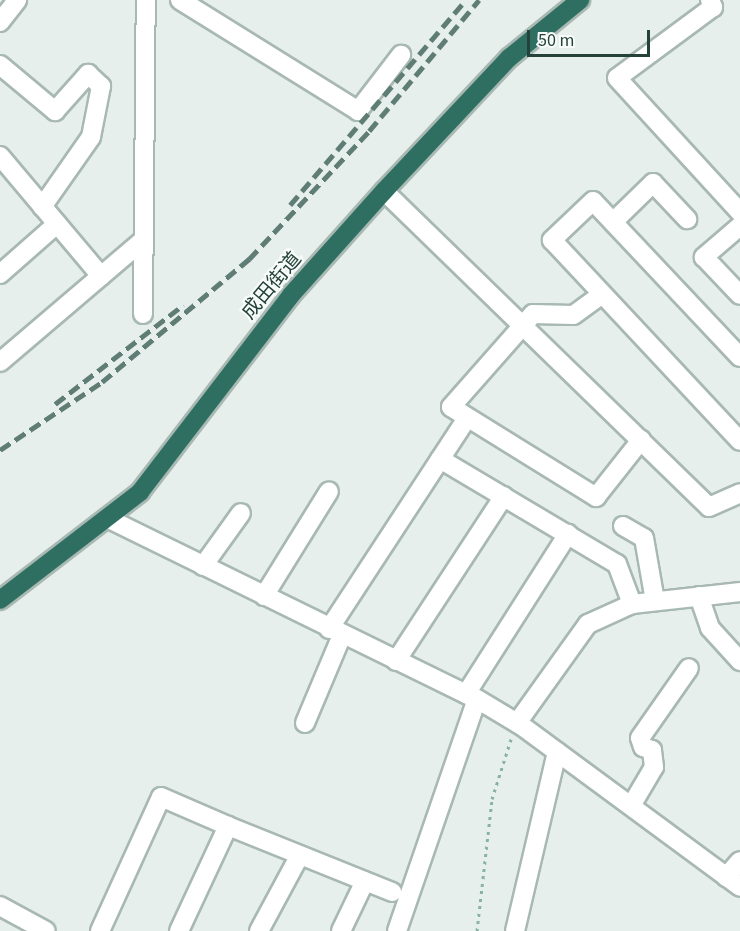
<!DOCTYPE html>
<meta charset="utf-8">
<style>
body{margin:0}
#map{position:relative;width:740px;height:931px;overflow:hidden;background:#e6efeb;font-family:"Source Sans 3","Noto Sans JP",sans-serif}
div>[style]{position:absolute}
.path>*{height:3px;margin-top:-1.5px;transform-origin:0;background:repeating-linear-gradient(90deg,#86b3a5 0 3px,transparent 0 7.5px)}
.roads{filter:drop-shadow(2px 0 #a8b8b2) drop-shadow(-2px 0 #a8b8b2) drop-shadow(0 2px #a8b8b2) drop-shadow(0 -2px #a8b8b2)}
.minor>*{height:18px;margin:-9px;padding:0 9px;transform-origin:9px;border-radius:9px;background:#fff}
.highway>*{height:18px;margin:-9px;padding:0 9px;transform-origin:9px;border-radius:9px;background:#2f6f62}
.rail>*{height:4.5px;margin-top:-2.25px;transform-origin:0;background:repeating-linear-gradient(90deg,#5f7d75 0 12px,transparent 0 18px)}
span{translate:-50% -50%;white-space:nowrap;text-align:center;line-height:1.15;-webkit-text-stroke:4.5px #f7fbf9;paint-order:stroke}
.street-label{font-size:20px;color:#24423a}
.scale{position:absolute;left:527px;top:30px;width:123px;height:27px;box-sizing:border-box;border:3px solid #24423a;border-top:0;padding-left:8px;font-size:18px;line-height:21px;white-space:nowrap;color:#24423a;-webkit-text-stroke:4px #f7fbf9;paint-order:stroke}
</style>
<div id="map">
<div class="path">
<i style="left:477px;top:931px;width:133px;rotate:-83.5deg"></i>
<i style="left:492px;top:799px;width:63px;rotate:-72.4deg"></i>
</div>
<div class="roads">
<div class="minor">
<i style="left:180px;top:0;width:210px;rotate:31.9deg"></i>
<i style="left:358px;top:111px;width:71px;rotate:-52.5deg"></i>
<i style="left:710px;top:0;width:8px;rotate:67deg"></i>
<i style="left:713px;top:7px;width:119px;rotate:143.5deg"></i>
<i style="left:617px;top:78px;width:182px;rotate:47.5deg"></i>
<i style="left:0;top:22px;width:28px;rotate:-52deg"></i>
<i style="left:0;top:65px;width:72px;rotate:39.9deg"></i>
<i style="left:55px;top:111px;width:50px;rotate:-48.3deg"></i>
<i style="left:88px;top:74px;width:18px;rotate:43deg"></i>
<i style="left:101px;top:86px;width:52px;rotate:101.1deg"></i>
<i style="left:91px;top:137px;width:85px;rotate:125deg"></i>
<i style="left:0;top:156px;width:157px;rotate:49.9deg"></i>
<i style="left:384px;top:191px;width:453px;rotate:44.2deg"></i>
<i style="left:709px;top:507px;width:34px;rotate:-24deg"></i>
<i style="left:613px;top:222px;width:56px;rotate:-44.3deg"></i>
<i style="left:653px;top:183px;width:50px;rotate:46.6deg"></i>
<i style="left:740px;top:226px;width:48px;rotate:139.3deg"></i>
<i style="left:704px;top:257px;width:52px;rotate:46.5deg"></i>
<i style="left:0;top:274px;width:76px;rotate:-41.3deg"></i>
<i style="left:601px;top:295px;width:34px;rotate:144deg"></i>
<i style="left:573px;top:315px;width:40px;rotate:-178.6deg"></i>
<i style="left:533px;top:314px;width:124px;rotate:131.4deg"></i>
<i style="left:451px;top:407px;width:171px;rotate:31.8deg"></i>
<i style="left:596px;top:497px;width:73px;rotate:-51.7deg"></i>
<i style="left:143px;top:314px;width:314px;rotate:-89.5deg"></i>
<i style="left:740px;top:357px;width:214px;rotate:-133.3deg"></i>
<i style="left:593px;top:201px;width:57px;rotate:136.4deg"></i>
<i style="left:552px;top:240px;width:275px;rotate:46.9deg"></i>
<i style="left:0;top:362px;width:187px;rotate:-40.4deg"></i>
<i style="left:440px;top:459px;width:206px;rotate:30.7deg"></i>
<i style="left:617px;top:564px;width:43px;rotate:69.4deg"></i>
<i style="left:111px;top:520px;width:407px;rotate:26.1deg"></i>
<i style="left:477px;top:699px;width:52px;rotate:31deg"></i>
<i style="left:522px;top:726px;width:271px;rotate:36.4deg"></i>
<i style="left:623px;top:526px;width:24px;rotate:30deg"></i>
<i style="left:644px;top:538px;width:64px;rotate:80.1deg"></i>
<i style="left:203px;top:566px;width:65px;rotate:-54.4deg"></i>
<i style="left:264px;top:596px;width:123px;rotate:-58.2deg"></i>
<i style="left:699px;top:596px;width:34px;rotate:71deg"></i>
<i style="left:710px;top:628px;width:45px;rotate:47.7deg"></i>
<i style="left:329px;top:629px;width:252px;rotate:-56.8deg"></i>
<i style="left:396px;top:661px;width:197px;rotate:-56.8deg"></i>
<i style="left:466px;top:694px;width:190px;rotate:-57.5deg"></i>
<i style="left:305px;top:723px;width:95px;rotate:-67.2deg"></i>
<i style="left:517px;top:723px;width:122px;rotate:-54.4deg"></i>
<i style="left:588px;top:624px;width:48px;rotate:-24.4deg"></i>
<i style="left:632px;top:604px;width:109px;rotate:-6.3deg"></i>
<i style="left:631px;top:806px;width:45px;rotate:-59.5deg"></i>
<i style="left:654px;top:767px;width:17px;rotate:-97deg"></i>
<i style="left:652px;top:750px;width:9px;rotate:-162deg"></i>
<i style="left:643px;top:747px;width:9px;rotate:-108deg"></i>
<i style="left:640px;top:738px;width:85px;rotate:-55deg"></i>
<i style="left:726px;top:877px;width:21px;rotate:-49deg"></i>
<i style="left:0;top:906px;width:52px;rotate:28.5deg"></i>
<i style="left:100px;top:931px;width:147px;rotate:-65.5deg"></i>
<i style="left:161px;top:797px;width:73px;rotate:23.4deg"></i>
<i style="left:179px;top:931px;width:116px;rotate:-65deg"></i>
<i style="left:228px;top:826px;width:177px;rotate:21.9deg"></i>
<i style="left:259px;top:931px;width:86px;rotate:-61.7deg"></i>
<i style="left:341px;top:931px;width:55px;rotate:-64.4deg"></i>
<i style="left:397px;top:931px;width:245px;rotate:-71deg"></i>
<i style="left:515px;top:931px;width:184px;rotate:-76.8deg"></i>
</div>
<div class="highway">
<i style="left:0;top:600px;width:177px;rotate:-37.6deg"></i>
<i style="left:140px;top:492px;width:248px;rotate:-52.5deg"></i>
<i style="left:291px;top:295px;width:140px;rotate:-48.2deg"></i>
<i style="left:384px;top:191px;width:183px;rotate:-46.8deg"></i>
<i style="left:509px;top:58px;width:92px;rotate:-39.2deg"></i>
</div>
</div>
<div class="rail">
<i style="left:290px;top:205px;width:270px;rotate:-49.4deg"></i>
<i style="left:55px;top:404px;width:162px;rotate:-37.7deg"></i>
<i style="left:0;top:450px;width:123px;rotate:-33.7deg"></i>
<i style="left:102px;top:382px;width:192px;rotate:-39.9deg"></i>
<i style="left:249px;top:259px;width:175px;rotate:-46.8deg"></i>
<i style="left:369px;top:131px;width:171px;rotate:-50deg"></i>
</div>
<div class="street-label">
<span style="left:272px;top:286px;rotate:-50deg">成田街道</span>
</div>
<div class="scale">50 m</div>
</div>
